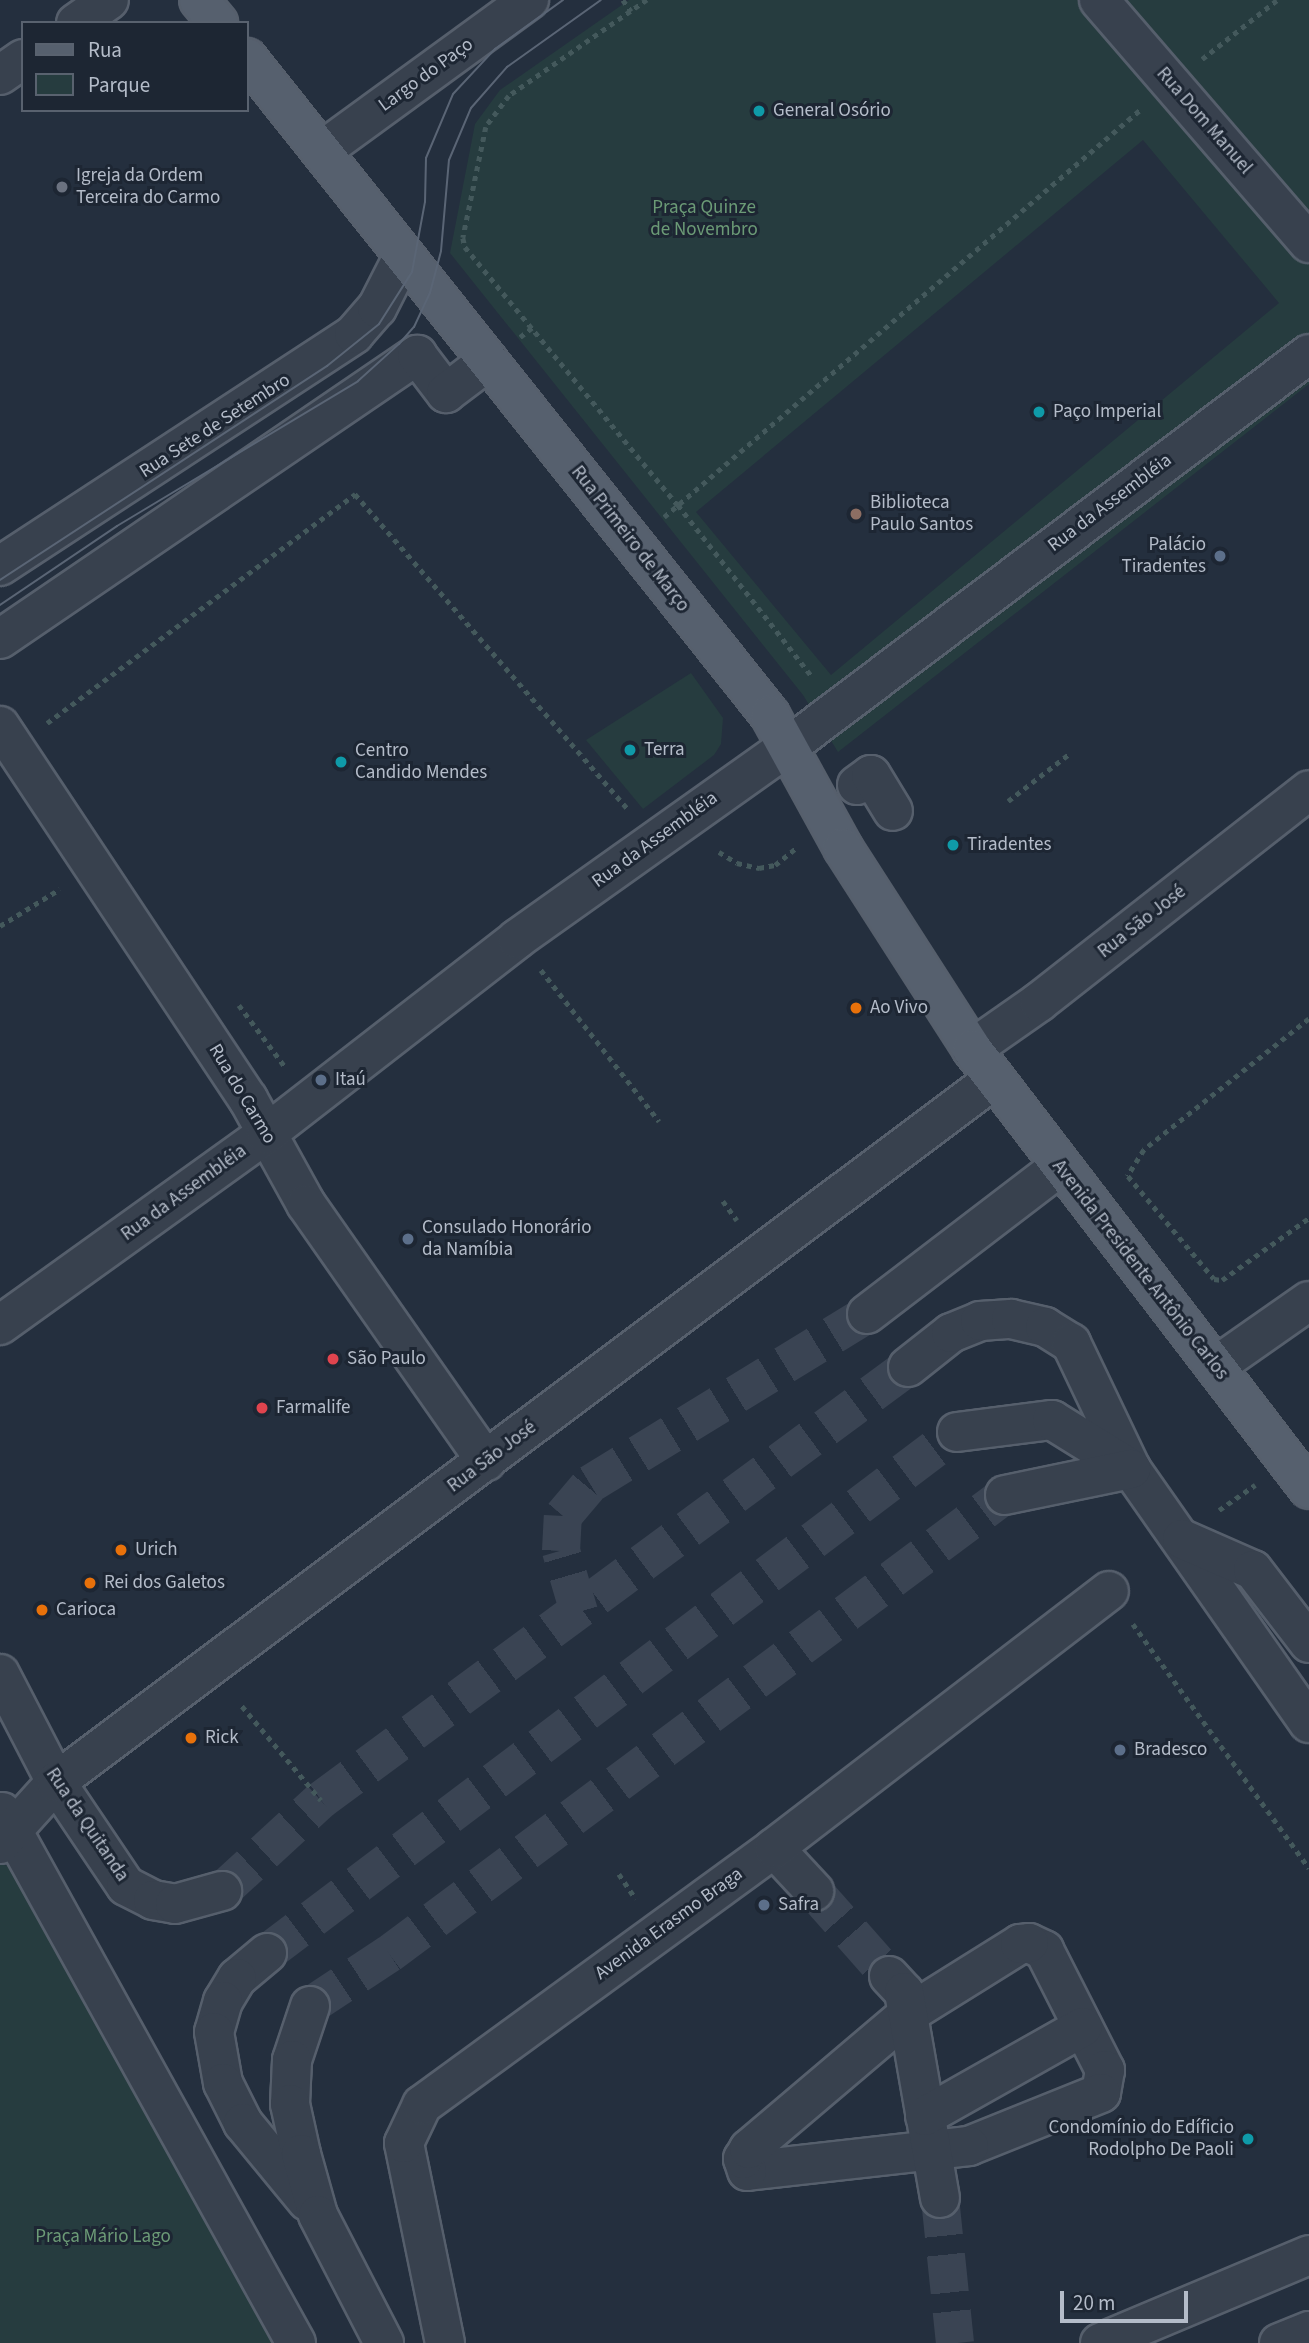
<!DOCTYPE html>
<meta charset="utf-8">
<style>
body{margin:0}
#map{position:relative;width:1309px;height:2343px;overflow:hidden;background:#242f3e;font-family:"Source Sans 3",sans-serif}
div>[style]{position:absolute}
.green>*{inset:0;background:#263c3f}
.minor-tunnel>*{height:38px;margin-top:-19px;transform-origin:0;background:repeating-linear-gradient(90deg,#3a4453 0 38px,transparent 0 57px)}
.path>*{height:4.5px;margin-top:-2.25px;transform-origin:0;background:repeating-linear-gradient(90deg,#44595c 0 5px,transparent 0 10px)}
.roads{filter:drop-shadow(2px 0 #565f6c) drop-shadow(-2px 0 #565f6c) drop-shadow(0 2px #565f6c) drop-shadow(0 -2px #565f6c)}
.minor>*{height:38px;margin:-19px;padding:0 19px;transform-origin:19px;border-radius:19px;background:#38414e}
.major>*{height:38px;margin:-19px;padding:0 19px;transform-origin:19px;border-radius:19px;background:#56606e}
.tram>*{height:2px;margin:-1px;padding:0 1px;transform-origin:1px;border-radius:1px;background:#5a6575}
.dots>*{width:19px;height:19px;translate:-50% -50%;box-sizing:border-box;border:4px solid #1d2633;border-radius:50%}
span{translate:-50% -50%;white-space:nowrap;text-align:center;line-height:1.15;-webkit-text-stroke:6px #1d2633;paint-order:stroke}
.street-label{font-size:19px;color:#b4bcc9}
.poi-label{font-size:19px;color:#b4bcc9}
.left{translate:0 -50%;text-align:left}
.right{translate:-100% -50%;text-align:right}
.park-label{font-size:19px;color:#6b9a76}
.legend{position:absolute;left:21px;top:21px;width:228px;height:91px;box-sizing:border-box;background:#1d2633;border:2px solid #59626f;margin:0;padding:9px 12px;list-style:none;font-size:21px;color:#b4bcc9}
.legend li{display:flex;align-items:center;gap:14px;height:35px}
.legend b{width:35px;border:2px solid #59626f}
.scale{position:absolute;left:1060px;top:2291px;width:128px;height:32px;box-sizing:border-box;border:4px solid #b4bcc9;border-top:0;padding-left:9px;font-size:21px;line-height:24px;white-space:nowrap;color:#b4bcc9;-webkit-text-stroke:5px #1d2633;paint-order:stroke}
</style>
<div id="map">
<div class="green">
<i style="clip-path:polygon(evenodd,629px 0,1309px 0,1309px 384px,838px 752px,803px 695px,450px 253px,475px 124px,500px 90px,629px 0,1143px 140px,1279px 303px,831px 675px,696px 512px,1143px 140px)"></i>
<i style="clip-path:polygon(691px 673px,723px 718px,721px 744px,714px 755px,643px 809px,586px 740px)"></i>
<i style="clip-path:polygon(0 1864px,16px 1868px,282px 2343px,0 2343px)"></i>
</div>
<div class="minor-tunnel">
<i style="left:579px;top:1612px;width:64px;rotate:-106.4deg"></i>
<i style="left:561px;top:1551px;width:35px;rotate:-87deg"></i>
<i style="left:563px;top:1516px;width:42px;rotate:-49.8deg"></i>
<i style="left:590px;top:1484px;width:325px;rotate:-31.5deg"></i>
<i style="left:222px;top:1891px;width:134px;rotate:-42.6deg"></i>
<i style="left:321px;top:1800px;width:729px;rotate:-36.41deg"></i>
<i style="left:814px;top:1891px;width:113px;rotate:48.6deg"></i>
<i style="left:267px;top:1953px;width:865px;rotate:-37.06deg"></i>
<i style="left:310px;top:2006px;width:95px;rotate:-33.4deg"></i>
<i style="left:389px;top:1954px;width:768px;rotate:-36.69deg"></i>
<i style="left:940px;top:2198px;width:146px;rotate:84.1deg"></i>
</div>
<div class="path">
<i style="left:623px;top:0;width:14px;rotate:54deg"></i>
<i style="left:647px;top:0;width:168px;rotate:145.2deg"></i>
<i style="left:509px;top:96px;width:39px;rotate:127deg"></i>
<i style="left:486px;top:127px;width:113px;rotate:101.7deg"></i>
<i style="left:463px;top:238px;width:9px;rotate:77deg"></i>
<i style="left:465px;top:247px;width:335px;rotate:50.5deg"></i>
<i style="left:678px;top:505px;width:219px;rotate:52deg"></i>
<i style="left:1202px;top:59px;width:95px;rotate:-38.2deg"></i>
<i style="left:520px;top:337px;width:16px;rotate:-38deg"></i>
<i style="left:664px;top:517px;width:628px;rotate:-40.54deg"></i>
<i style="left:47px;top:723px;width:384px;rotate:-36.6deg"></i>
<i style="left:355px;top:494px;width:417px;rotate:49.1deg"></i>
<i style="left:1008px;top:801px;width:77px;rotate:-37.6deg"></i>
<i style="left:719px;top:852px;width:21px;rotate:31deg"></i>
<i style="left:737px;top:863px;width:23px;rotate:13deg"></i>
<i style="left:759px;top:868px;width:16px;rotate:-11deg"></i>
<i style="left:775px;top:865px;width:26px;rotate:-39deg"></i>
<i style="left:0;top:926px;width:70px;rotate:-31.7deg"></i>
<i style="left:541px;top:970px;width:192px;rotate:52deg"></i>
<i style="left:239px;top:1005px;width:79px;rotate:53.3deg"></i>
<i style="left:1309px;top:1019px;width:211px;rotate:141.6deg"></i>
<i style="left:1144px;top:1150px;width:31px;rotate:122deg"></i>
<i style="left:1128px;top:1176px;width:134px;rotate:50.1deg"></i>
<i style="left:1214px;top:1279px;width:8px;rotate:7deg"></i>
<i style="left:1222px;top:1280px;width:107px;rotate:-35.5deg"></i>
<i style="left:723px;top:1201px;width:24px;rotate:54deg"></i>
<i style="left:1219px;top:1510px;width:44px;rotate:-34.8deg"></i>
<i style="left:1133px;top:1624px;width:301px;rotate:54.2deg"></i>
<i style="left:242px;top:1706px;width:123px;rotate:50deg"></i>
<i style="left:619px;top:1874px;width:30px;rotate:56deg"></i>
</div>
<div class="roads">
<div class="minor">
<i style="left:1099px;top:0;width:321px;rotate:49.2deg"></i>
<i style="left:76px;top:23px;width:40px;rotate:-34.9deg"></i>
<i style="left:0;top:75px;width:28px;rotate:-35deg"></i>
<i style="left:323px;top:150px;width:255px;rotate:-36.1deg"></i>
<i style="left:0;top:566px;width:423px;rotate:-33.2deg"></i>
<i style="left:354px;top:334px;width:35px;rotate:-49deg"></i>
<i style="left:377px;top:308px;width:55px;rotate:-63deg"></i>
<i style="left:0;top:639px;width:505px;rotate:-34.26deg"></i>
<i style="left:417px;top:355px;width:48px;rotate:52.7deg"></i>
<i style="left:446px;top:393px;width:53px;rotate:-37.3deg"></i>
<i style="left:0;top:726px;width:448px;rotate:56.4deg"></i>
<i style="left:248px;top:1099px;width:120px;rotate:61.1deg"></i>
<i style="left:306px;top:1204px;width:314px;rotate:55deg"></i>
<i style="left:857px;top:785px;width:17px;rotate:-36deg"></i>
<i style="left:871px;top:775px;width:42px;rotate:58.6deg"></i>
<i style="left:972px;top:1049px;width:82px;rotate:-35deg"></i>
<i style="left:1039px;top:1002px;width:343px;rotate:-38.1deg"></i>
<i style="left:867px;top:1314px;width:242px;rotate:-37.4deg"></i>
<i style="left:0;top:1325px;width:327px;rotate:-35.7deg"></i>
<i style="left:266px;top:1134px;width:318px;rotate:-37.8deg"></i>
<i style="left:517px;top:939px;width:334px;rotate:-35.4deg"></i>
<i style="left:789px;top:746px;width:651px;rotate:-37.01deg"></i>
<i style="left:1216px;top:1366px;width:113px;rotate:-35deg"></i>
<i style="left:908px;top:1367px;width:55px;rotate:-38.3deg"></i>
<i style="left:951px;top:1333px;width:31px;rotate:-22deg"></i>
<i style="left:980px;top:1321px;width:31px;rotate:-4deg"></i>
<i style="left:1011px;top:1319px;width:35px;rotate:13deg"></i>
<i style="left:1045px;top:1327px;width:31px;rotate:32deg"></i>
<i style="left:1071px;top:1343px;width:140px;rotate:64.5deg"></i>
<i style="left:1131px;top:1469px;width:310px;rotate:55deg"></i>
<i style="left:957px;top:1432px;width:96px;rotate:-7.2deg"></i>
<i style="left:1052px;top:1420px;width:93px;rotate:31.8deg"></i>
<i style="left:1005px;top:1495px;width:129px;rotate:-11.7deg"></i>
<i style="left:1182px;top:1539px;width:77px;rotate:23.6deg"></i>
<i style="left:1253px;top:1570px;width:92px;rotate:52.5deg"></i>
<i style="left:0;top:1674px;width:122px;rotate:62.6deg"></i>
<i style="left:56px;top:1782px;width:125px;rotate:56.1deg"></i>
<i style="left:126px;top:1886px;width:30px;rotate:27deg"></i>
<i style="left:153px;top:1900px;width:22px;rotate:10deg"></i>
<i style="left:175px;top:1904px;width:49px;rotate:-15.5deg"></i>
<i style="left:2px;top:1812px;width:607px;rotate:61.03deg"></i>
<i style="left:0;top:1844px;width:84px;rotate:-47.9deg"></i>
<i style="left:56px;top:1782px;width:1171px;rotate:-36.84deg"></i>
<i style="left:774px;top:1848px;width:59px;rotate:47.1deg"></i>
<i style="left:1029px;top:1943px;width:17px;rotate:25deg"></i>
<i style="left:1044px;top:1950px;width:135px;rotate:63.1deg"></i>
<i style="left:1105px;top:2070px;width:23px;rotate:100deg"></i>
<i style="left:1101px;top:2093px;width:142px;rotate:158.1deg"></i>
<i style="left:969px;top:2146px;width:223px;rotate:173.6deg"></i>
<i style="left:747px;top:2171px;width:13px;rotate:-108deg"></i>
<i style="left:743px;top:2159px;width:12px;rotate:-59deg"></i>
<i style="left:749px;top:2149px;width:209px;rotate:-40.3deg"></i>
<i style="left:908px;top:2014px;width:132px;rotate:-32deg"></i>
<i style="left:1020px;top:1944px;width:9px;rotate:-6deg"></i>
<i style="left:267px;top:1953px;width:39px;rotate:140deg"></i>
<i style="left:237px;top:1978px;width:27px;rotate:121deg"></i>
<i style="left:223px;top:2001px;width:32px;rotate:106deg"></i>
<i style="left:214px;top:2032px;width:52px;rotate:80deg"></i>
<i style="left:223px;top:2083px;width:45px;rotate:63.4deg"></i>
<i style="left:243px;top:2123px;width:101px;rotate:50.6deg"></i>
<i style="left:889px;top:1976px;width:22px;rotate:47deg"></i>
<i style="left:904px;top:1992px;width:209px;rotate:80.1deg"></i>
<i style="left:310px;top:2006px;width:57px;rotate:108.4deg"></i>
<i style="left:292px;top:2060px;width:44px;rotate:92.6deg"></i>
<i style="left:290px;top:2104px;width:51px;rotate:77.6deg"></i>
<i style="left:301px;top:2154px;width:63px;rotate:74.4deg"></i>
<i style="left:318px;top:2215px;width:144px;rotate:62.7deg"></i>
<i style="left:925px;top:2116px;width:181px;rotate:-29.4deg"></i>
<i style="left:445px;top:2343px;width:204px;rotate:-101.6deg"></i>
<i style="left:404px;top:2143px;width:42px;rotate:-64.7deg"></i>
<i style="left:422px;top:2105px;width:436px;rotate:-36.1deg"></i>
<i style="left:774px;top:1848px;width:422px;rotate:-37.5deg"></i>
<i style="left:1100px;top:2343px;width:227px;rotate:-22.8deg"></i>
<i style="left:1279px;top:2343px;width:32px;rotate:-22deg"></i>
</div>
<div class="major">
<i style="left:199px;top:0;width:30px;rotate:50deg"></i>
<i style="left:247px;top:58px;width:840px;rotate:51.48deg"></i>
<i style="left:770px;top:715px;width:152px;rotate:61.2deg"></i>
<i style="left:843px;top:848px;width:239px;rotate:57.3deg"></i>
<i style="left:972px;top:1049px;width:554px;rotate:52.55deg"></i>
</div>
</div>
<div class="tram">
<i style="left:0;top:580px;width:391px;rotate:-33.2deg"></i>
<i style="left:327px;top:366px;width:67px;rotate:-38.9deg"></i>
<i style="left:379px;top:324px;width:62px;rotate:-57.6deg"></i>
<i style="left:412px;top:272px;width:71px;rotate:-79.5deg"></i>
<i style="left:425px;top:202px;width:44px;rotate:-88.7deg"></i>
<i style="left:426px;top:158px;width:69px;rotate:-67.1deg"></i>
<i style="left:453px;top:94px;width:62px;rotate:-47deg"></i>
<i style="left:495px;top:49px;width:84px;rotate:-35.8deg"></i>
<i style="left:0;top:605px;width:141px;rotate:-34deg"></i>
<i style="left:117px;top:526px;width:281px;rotate:-31deg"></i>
<i style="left:358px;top:381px;width:55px;rotate:-42.1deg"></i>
<i style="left:399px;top:344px;width:23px;rotate:-49deg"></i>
<i style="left:414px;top:327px;width:38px;rotate:-65deg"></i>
<i style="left:430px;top:293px;width:43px;rotate:-75.3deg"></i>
<i style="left:441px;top:251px;width:91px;rotate:-85deg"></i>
<i style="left:449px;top:160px;width:56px;rotate:-67.1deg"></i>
<i style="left:471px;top:108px;width:55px;rotate:-48.7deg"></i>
<i style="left:507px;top:67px;width:115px;rotate:-35.5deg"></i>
</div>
<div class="dots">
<i style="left:759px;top:111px;background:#0f9aa8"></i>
<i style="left:62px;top:187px;background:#6b7280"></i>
<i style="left:1039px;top:412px;background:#0f9aa8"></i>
<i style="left:856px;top:514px;background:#8d6e63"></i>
<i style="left:1220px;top:556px;background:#5c6f8a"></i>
<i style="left:630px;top:750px;background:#0f9aa8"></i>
<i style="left:341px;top:762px;background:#0f9aa8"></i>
<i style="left:953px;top:845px;background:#0f9aa8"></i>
<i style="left:856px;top:1008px;background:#e8710a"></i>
<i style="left:321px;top:1080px;background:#5c6f8a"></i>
<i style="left:408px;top:1239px;background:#5c6f8a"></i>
<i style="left:333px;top:1359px;background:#e0444e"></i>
<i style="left:262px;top:1408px;background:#e0444e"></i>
<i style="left:121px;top:1550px;background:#e8710a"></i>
<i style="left:90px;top:1583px;background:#e8710a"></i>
<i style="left:42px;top:1610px;background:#e8710a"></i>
<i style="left:191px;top:1738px;background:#e8710a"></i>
<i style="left:1120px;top:1750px;background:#5c6f8a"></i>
<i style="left:764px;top:1905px;background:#5c6f8a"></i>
<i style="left:1248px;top:2139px;background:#0f9aa8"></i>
</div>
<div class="street-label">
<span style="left:426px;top:75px;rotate:-36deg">Largo do Paço</span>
<span style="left:1204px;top:121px;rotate:49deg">Rua Dom Manuel</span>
<span style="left:215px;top:426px;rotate:-33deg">Rua Sete de Setembro</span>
<span style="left:1110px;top:503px;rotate:-37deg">Rua da Assembléia</span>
<span style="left:630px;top:539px;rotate:52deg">Rua Primeiro de Março</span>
<span style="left:655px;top:840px;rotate:-36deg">Rua da Assembléia</span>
<span style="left:1142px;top:922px;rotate:-38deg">Rua São José</span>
<span style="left:242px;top:1094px;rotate:59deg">Rua do Carmo</span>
<span style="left:184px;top:1193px;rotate:-36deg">Rua da Assembléia</span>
<span style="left:1140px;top:1270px;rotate:52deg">Avenida Presidente Antônio Carlos</span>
<span style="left:492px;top:1457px;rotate:-37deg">Rua São José</span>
<span style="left:87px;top:1825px;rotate:56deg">Rua da Quitanda</span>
<span style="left:669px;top:1924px;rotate:-36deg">Avenida Erasmo Braga</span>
</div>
<div class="poi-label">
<span class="left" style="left:773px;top:111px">General Osório</span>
<span class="left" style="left:76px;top:187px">Igreja da Ordem<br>Terceira do Carmo</span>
<span class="left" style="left:1053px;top:412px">Paço Imperial</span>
<span class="left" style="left:870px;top:514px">Biblioteca<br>Paulo Santos</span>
<span class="right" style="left:1206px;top:556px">Palácio<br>Tiradentes</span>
<span class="left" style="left:644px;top:750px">Terra</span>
<span class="left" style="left:355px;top:762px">Centro<br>Candido Mendes</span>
<span class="left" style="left:967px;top:845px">Tiradentes</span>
<span class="left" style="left:870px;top:1008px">Ao Vivo</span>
<span class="left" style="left:335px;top:1080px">Itaú</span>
<span class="left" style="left:422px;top:1239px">Consulado Honorário<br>da Namíbia</span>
<span class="left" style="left:347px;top:1359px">São Paulo</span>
<span class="left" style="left:276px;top:1408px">Farmalife</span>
<span class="left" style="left:135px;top:1550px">Urich</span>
<span class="left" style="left:104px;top:1583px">Rei dos Galetos</span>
<span class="left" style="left:56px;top:1610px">Carioca</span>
<span class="left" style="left:205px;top:1738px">Rick</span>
<span class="left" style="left:1134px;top:1750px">Bradesco</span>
<span class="left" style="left:778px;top:1905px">Safra</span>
<span class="right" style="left:1234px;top:2139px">Condomínio do Edíficio<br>Rodolpho De Paoli</span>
</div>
<div class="park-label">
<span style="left:704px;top:219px">Praça Quinze<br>de Novembro</span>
<span style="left:103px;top:2237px">Praça Mário Lago</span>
</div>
<ul class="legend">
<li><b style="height:9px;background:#56606e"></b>Rua</li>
<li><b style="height:19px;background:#263c3f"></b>Parque</li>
</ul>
<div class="scale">20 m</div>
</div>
